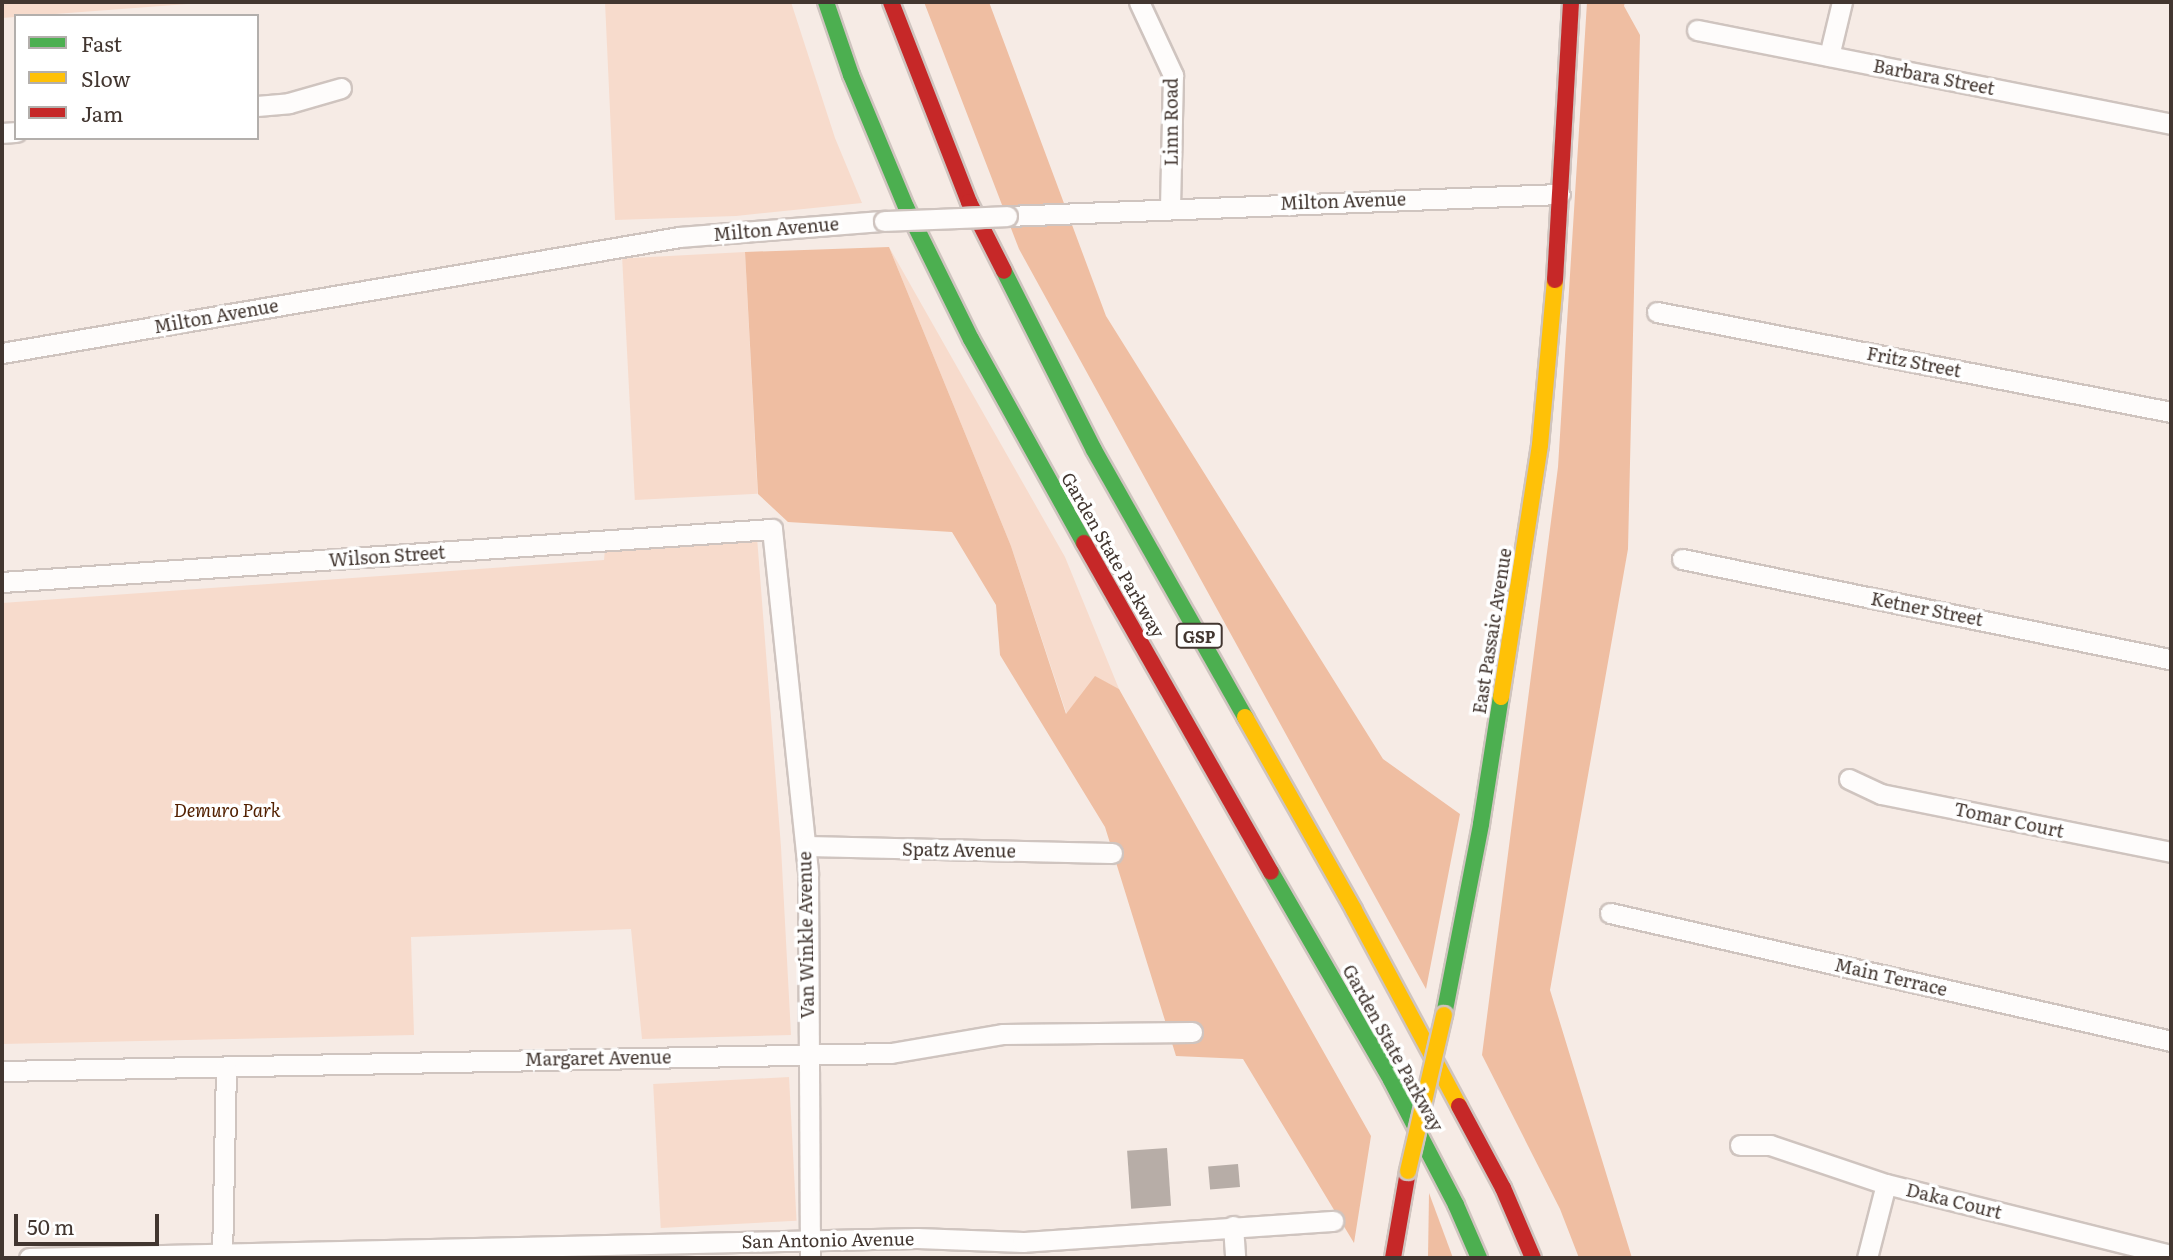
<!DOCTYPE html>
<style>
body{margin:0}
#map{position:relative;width:2173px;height:1260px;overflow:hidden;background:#f6ebe5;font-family:Literata,serif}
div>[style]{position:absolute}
.green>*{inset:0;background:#f7dbcc;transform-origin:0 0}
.forest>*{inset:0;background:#efbea2}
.building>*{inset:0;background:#b7ada7;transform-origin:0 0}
.roads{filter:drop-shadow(2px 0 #cfc4bf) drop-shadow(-2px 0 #cfc4bf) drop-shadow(0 2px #cfc4bf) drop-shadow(0 -2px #cfc4bf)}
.street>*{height:19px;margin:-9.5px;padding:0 9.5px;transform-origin:9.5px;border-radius:9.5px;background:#fefcfb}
.fast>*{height:16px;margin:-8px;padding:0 8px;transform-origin:8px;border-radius:8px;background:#4caf50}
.slow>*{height:16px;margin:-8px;padding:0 8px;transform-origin:8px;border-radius:8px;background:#ffc107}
.jam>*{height:16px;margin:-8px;padding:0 8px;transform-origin:8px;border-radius:8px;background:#c62828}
.bridges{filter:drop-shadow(2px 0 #cfc4bf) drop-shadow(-2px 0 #cfc4bf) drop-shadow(0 2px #cfc4bf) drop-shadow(0 -2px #cfc4bf)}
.street-bridge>*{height:19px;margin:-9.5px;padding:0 9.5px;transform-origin:9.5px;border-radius:9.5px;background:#fefcfb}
.slow-bridge>*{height:16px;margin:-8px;padding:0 8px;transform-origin:8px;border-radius:8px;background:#ffc107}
span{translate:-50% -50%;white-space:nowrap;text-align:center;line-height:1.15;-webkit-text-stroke:7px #fff;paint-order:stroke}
.shield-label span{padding:2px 5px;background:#fff;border:2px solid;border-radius:5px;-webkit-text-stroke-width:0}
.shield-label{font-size:16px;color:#423630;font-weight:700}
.street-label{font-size:18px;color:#423630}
.park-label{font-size:18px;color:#522000;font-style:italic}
.frame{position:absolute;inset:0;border:4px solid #423630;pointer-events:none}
.legend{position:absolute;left:14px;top:14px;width:245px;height:126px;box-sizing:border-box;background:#fff;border:2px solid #b3afac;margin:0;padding:9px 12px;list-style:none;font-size:21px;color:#423630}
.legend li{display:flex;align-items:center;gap:14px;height:35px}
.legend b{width:35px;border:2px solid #b3afac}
.scale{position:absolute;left:14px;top:1214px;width:145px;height:32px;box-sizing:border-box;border:4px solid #423630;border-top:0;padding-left:9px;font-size:21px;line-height:24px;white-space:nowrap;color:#423630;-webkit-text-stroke:5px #fff;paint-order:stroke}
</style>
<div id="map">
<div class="green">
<i style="clip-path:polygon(2px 2px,214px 2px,2px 18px)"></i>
<i style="clip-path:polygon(605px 2px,791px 2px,835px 138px,862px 203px,736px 216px,615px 220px)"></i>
<i style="clip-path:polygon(889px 247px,1065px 557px,1119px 689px,1095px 677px,1067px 715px,1011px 546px)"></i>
<i style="left:745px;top:252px;width:242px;height:123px;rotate:87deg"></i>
<i style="clip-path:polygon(757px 537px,781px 847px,791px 1035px,642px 1039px,631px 929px,411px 937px,414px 1035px,2px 1044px,2px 603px,604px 560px,605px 549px)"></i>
<i style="left:789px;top:1077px;width:144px;height:136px;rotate:87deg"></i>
</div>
<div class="forest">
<i style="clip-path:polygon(924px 2px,989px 2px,1106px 316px,1383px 759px,1460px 814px,1426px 989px,1019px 249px)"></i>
<i style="clip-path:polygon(1587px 2px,1625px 2px,1624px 6px,1640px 35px,1628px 549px,1550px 990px,1632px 1258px,1579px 1258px,1560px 1209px,1482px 1055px,1558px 467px)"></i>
<i style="clip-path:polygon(889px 247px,1011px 546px,1066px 714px,1095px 676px,1119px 689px,1371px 1136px,1354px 1243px,1243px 1059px,1176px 1056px,1105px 827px,1000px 655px,996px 605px,952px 532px,788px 522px,758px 494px,745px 252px)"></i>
<i style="clip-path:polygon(1429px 1193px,1453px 1258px,1428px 1258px)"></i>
</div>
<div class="building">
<i style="left:1167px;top:1148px;width:58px;height:40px;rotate:86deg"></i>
<i style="left:1238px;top:1164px;width:23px;height:30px;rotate:85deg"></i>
</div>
<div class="roads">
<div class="street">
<i style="left:1139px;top:2px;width:81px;rotate:65deg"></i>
<i style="left:1173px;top:75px;width:132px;rotate:91.3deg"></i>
<i style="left:1697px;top:30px;width:483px;rotate:11.2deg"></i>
<i style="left:1829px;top:56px;width:56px;rotate:-76.5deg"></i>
<i style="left:257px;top:106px;width:32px;rotate:-5deg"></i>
<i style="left:289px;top:103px;width:54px;rotate:-16.1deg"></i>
<i style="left:2px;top:133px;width:14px;rotate:-4deg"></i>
<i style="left:1007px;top:216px;width:553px;rotate:-2.28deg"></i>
<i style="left:1657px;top:312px;width:524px;rotate:11.01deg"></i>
<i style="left:2px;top:353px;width:687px;rotate:-9.72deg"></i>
<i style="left:679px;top:237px;width:206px;rotate:-4.5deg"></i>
<i style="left:1682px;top:559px;width:499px;rotate:11.6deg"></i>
<i style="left:2px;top:582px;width:772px;rotate:-3.94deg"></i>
<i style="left:772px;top:529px;width:346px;rotate:84deg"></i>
<i style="left:808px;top:873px;width:385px;rotate:89.7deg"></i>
<i style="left:1849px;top:779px;width:35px;rotate:25deg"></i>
<i style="left:1881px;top:794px;width:296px;rotate:11.3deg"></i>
<i style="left:806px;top:846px;width:306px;rotate:1.3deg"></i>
<i style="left:1610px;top:913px;width:575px;rotate:12.85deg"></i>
<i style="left:2px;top:1071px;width:889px;rotate:-1.16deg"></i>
<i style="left:891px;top:1053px;width:114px;rotate:-9.6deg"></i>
<i style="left:1003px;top:1034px;width:189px;rotate:-0.6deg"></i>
<i style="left:1740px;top:1145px;width:30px"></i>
<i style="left:1770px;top:1145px;width:122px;rotate:18.6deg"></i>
<i style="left:1886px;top:1184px;width:294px;rotate:14deg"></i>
<i style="left:1233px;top:1226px;width:32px;rotate:86deg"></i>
<i style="left:29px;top:1258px;width:888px;rotate:-1.29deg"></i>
<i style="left:917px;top:1238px;width:106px;rotate:2.2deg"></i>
<i style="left:1023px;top:1242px;width:311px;rotate:-3.9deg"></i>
<i style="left:222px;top:1258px;width:191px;rotate:-88.8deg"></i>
<i style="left:1867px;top:1258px;width:76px;rotate:-75.6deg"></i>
</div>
<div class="fast">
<i style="left:826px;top:2px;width:77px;rotate:71.1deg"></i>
<i style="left:851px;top:75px;width:143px;rotate:67.4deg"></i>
<i style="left:906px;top:207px;width:147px;rotate:63.8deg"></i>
<i style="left:971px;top:339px;width:233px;rotate:61deg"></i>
<i style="left:1004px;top:271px;width:200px;rotate:63.3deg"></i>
<i style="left:1094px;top:450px;width:307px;rotate:60.5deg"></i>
<i style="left:1271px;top:872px;width:240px;rotate:60deg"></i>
<i style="left:1391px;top:1080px;width:141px;rotate:62.5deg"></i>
<i style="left:1456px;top:1205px;width:58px;rotate:66.5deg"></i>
<i style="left:1444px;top:1015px;width:195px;rotate:-79deg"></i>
<i style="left:1481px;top:824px;width:129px;rotate:-81.1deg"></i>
</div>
<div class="slow">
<i style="left:1501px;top:697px;width:255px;rotate:-81.2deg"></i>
<i style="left:1540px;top:445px;width:166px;rotate:-84.8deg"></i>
<i style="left:1245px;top:717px;width:222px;rotate:60.5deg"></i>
<i style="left:1354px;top:910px;width:222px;rotate:61.8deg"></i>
</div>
<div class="jam">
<i style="left:891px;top:2px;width:215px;rotate:68.7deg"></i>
<i style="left:969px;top:202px;width:77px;rotate:63.1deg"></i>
<i style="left:1555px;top:280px;width:278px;rotate:-86.7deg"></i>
<i style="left:1084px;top:543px;width:378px;rotate:60.4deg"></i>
<i style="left:1459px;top:1106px;width:93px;rotate:61.8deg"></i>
<i style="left:1503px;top:1188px;width:76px;rotate:66.8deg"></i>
<i style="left:1393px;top:1258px;width:88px;rotate:-80.2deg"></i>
</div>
</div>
<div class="bridges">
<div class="street-bridge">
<i style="left:884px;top:221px;width:123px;rotate:-2.3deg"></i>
</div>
<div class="slow-bridge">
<i style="left:1408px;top:1171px;width:160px;rotate:-77deg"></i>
</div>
</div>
<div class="shield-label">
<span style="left:1199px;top:636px">GSP</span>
</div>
<div class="street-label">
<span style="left:1934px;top:77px;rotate:11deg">Barbara Street</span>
<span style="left:1171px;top:122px;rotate:-90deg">Linn Road</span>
<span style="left:1343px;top:201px;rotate:-2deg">Milton Avenue</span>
<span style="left:776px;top:229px;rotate:-5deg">Milton Avenue</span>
<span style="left:216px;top:316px;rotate:-10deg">Milton Avenue</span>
<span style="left:1914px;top:362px;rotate:11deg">Fritz Street</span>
<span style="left:1113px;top:555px;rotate:60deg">Garden State Parkway</span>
<span style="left:387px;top:556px;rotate:-4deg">Wilson Street</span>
<span style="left:1927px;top:609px;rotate:11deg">Ketner Street</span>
<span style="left:1492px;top:631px;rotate:-81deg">East Passaic Avenue</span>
<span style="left:2009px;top:820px;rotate:12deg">Tomar Court</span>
<span style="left:959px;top:850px;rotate:1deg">Spatz Avenue</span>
<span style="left:806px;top:935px;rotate:-91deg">Van Winkle Avenue</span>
<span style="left:1891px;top:977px;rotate:13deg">Main Terrace</span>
<span style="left:1393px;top:1048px;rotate:61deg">Garden State Parkway</span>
<span style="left:598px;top:1058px;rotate:-1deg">Margaret Avenue</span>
<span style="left:1954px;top:1201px;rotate:14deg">Daka Court</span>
<span style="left:828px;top:1240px;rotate:-1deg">San Antonio Avenue</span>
</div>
<div class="park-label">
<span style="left:227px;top:810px">Demuro Park</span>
</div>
<div class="frame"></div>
<ul class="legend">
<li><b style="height:9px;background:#4caf50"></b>Fast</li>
<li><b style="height:9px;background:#ffc107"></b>Slow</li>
<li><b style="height:9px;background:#c62828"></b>Jam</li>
</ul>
<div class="scale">50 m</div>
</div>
